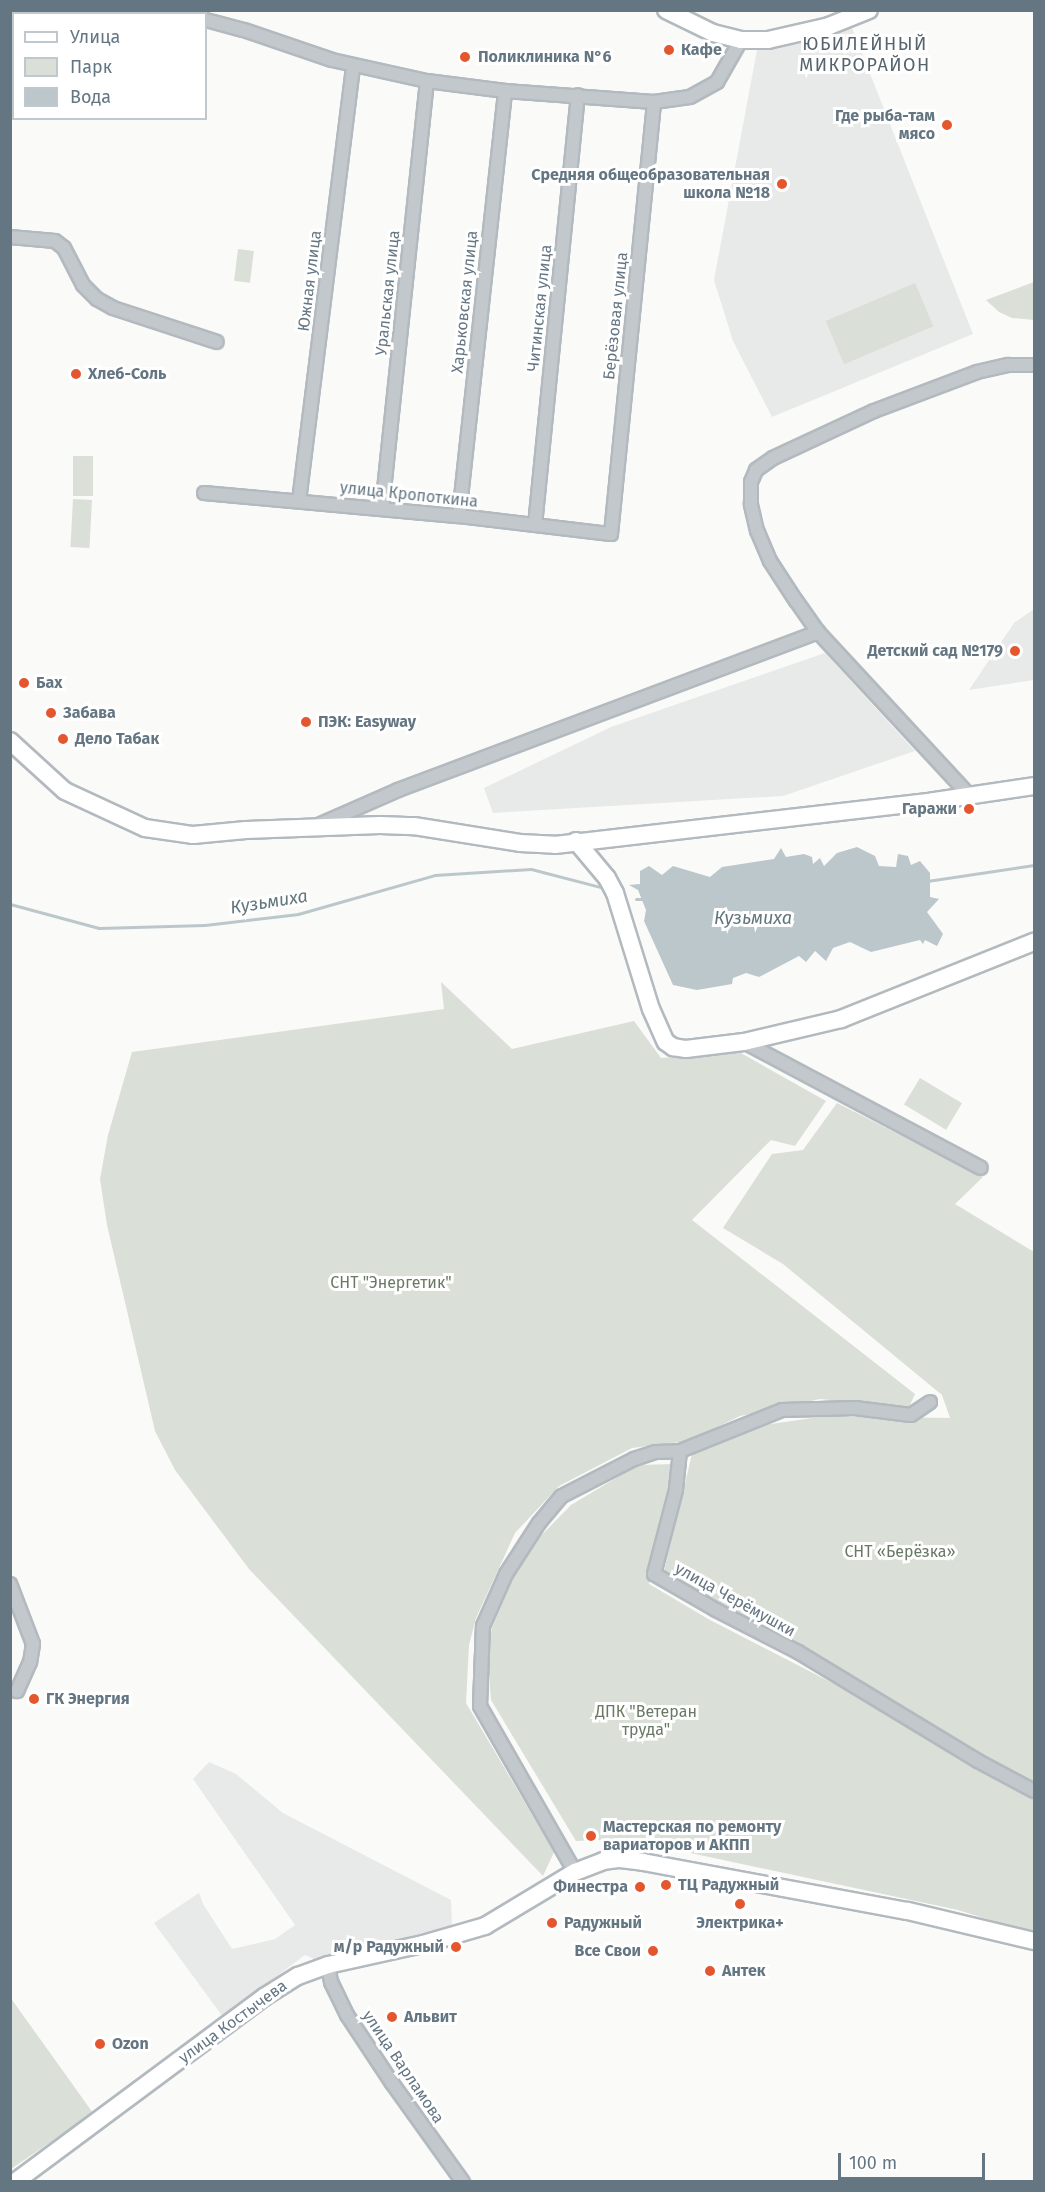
<!DOCTYPE html>
<meta charset="utf-8">
<style>
body{margin:0}
#map{position:relative;width:1045px;height:2192px;overflow:hidden;background:#fafaf8;font-family:"Fira Sans",sans-serif}
div>[style]{position:absolute}
.built>*{inset:0;background:#e8e9e9}
.green>*{inset:0;background:#dadfd7;transform-origin:0 0}
.water>*{inset:0;background:#bbc7cb}
.stream>*{height:3px;margin:-1.5px;padding:0 1.5px;transform-origin:1.5px;border-radius:1.5px;background:#bbc7cb}
.roads{filter:drop-shadow(2px 0 #b3babf) drop-shadow(-2px 0 #b3babf) drop-shadow(0 2px #b3babf) drop-shadow(0 -2px #b3babf)}
.street>*{height:12px;margin:-6px;padding:0 6px;transform-origin:6px;border-radius:6px;background:#c3c8cc}
.secondary>*{height:16px;margin:-8px;padding:0 8px;transform-origin:8px;border-radius:8px;background:#fff}
.dots>*{width:16px;height:16px;translate:-50% -50%;box-sizing:border-box;border:3px solid #fff;border-radius:50%}
span{translate:-50% -50%;white-space:nowrap;text-align:center;line-height:1.15;-webkit-text-stroke:6px #fff;paint-order:stroke}
.poi-label{font-size:16px;color:#657683;font-weight:700}
.left{translate:0 -50%;text-align:left}
.right{translate:-100% -50%;text-align:right}
.street-label{font-size:16px;color:#657683}
.park-label{font-size:16px;color:#687a64}
.neighbourhood-label{font-size:18px;color:#57646e;letter-spacing:1.5px}
.water-label{font-size:18px;color:#60757c;font-style:italic}
.frame{position:absolute;inset:0;border:12px solid #657683;pointer-events:none}
.legend{position:absolute;left:12px;top:12px;width:195px;height:108px;box-sizing:border-box;background:#fff;border:2px solid #c1c8cd;margin:0;padding:8px 10px;list-style:none;font-size:18px;color:#657683}
.legend li{display:flex;align-items:center;gap:12px;height:30px}
.legend b{width:30px;border:2px solid #c1c8cd}
.scale{position:absolute;left:838px;top:2153px;width:147px;height:27px;box-sizing:border-box;border:3px solid #657683;border-top:0;padding-left:8px;font-size:18px;line-height:21px;white-space:nowrap;color:#657683;-webkit-text-stroke:4px #fff;paint-order:stroke}
</style>
<div id="map">
<div class="built">
<i style="clip-path:polygon(850px 23px,973px 334px,772px 417px,733px 341px,714px 280px,757px 50px,799px 44px)"></i>
<i style="clip-path:polygon(1034px 609px,1034px 680px,969px 690px,1014px 623px)"></i>
<i style="clip-path:polygon(825px 653px,915px 751px,783px 796px,493px 813px,484px 788px,611px 727px)"></i>
<i style="clip-path:polygon(209px 1762px,236px 1774px,283px 1813px,451px 1900px,452px 1925px,319px 1961px,305px 1955px,223px 2017px,154px 1923px,199px 1893px,203px 1904px,232px 1949px,275px 1939px,295px 1925px,193px 1779px)"></i>
</div>
<div class="green">
<i style="left:238px;top:249px;width:16px;height:32px;rotate:7deg"></i>
<i style="clip-path:polygon(1034px 282px,1034px 320px,1012px 318px,999px 312px,986px 300px)"></i>
<i style="left:915px;top:283px;width:47px;height:97px;rotate:67deg"></i>
<i style="left:73px;top:456px;width:20px;height:40px"></i>
<i style="left:73px;top:499px;width:19px;height:48px;rotate:3deg"></i>
<i style="clip-path:polygon(441px 982px,512px 1049px,634px 1021px,661px 1058px,739px 1052px,826px 1101px,795px 1146px,771px 1140px,692px 1220px,915px 1394px,909px 1407px,820px 1399px,740px 1416px,688px 1441px,632px 1448px,559px 1486px,515px 1533px,476px 1618px,469px 1645px,466px 1703px,554px 1852px,543px 1876px,249px 1569px,175px 1470px,155px 1431px,107px 1225px,100px 1179px,108px 1135px,132px 1052px,444px 1009px)"></i>
<i style="left:920px;top:1078px;width:49px;height:31px;rotate:31deg"></i>
<i style="clip-path:polygon(837px 1103px,983px 1177px,955px 1204px,1034px 1252px,1034px 1784px,876px 1692px,663px 1575px,692px 1454px,764px 1425px,826px 1416px,950px 1418px,942px 1395px,783px 1264px,723px 1228px,772px 1154px,803px 1150px)"></i>
<i style="clip-path:polygon(674px 1464px,649px 1584px,710px 1620px,879px 1707px,1034px 1798px,1034px 1934px,958px 1910px,625px 1839px,576px 1841px,491px 1700px,487px 1651px,492px 1628px,524px 1553px,571px 1505px,638px 1465px)"></i>
<i style="clip-path:polygon(10px 1997px,93px 2113px,11px 2169px,10px 2169px)"></i>
</div>
<div class="water">
<i style="clip-path:polygon(857px 847px,875px 856px,879px 866px,896px 867px,898px 854px,908px 856px,911px 865px,920px 861px,930px 873px,930px 897px,939px 899px,927px 912px,943px 934px,937px 946px,925px 940px,923px 944px,920px 940px,871px 952px,850px 942px,833px 948px,826px 961px,815px 951px,806px 962px,799px 956px,759px 977px,746px 973px,733px 978px,732px 984px,697px 990px,673px 985px,644px 921px,646px 910px,638px 890px,629px 885px,640px 884px,640px 871px,649px 866px,662px 875px,673px 866px,710px 877px,722px 867px,774px 859px,781px 848px,786px 857px,804px 854px,812px 857px,813px 864px,820px 858px,824px 866px,837px 853px)"></i>
</div>
<div class="stream">
<i style="left:927px;top:881px;width:108px;rotate:-8.5deg"></i>
<i style="left:636px;top:899px;width:9px"></i>
<i style="left:10px;top:904px;width:92px;rotate:15.1deg"></i>
<i style="left:99px;top:928px;width:106px;rotate:-1.6deg"></i>
<i style="left:205px;top:925px;width:94px;rotate:-6.7deg"></i>
<i style="left:298px;top:914px;width:142px;rotate:-15.9deg"></i>
<i style="left:435px;top:875px;width:96px;rotate:-3.6deg"></i>
<i style="left:531px;top:869px;width:71px;rotate:14.6deg"></i>
</div>
<div class="roads">
<div class="street">
<i style="left:206px;top:20px;width:39px;rotate:15deg"></i>
<i style="left:244px;top:30px;width:93px;rotate:18.8deg"></i>
<i style="left:332px;top:60px;width:97px;rotate:12.5deg"></i>
<i style="left:427px;top:81px;width:79px;rotate:7.3deg"></i>
<i style="left:505px;top:91px;width:149px;rotate:4.2deg"></i>
<i style="left:654px;top:102px;width:36px;rotate:-8deg"></i>
<i style="left:690px;top:97px;width:31px;rotate:-29deg"></i>
<i style="left:717px;top:82px;width:48px;rotate:-60.3deg"></i>
<i style="left:10px;top:237px;width:45px;rotate:5.1deg"></i>
<i style="left:55px;top:241px;width:11px;rotate:38deg"></i>
<i style="left:64px;top:248px;width:42px;rotate:62.8deg"></i>
<i style="left:83px;top:285px;width:20px;rotate:45deg"></i>
<i style="left:97px;top:299px;width:18px;rotate:29deg"></i>
<i style="left:113px;top:308px;width:109px;rotate:18.1deg"></i>
<i style="left:204px;top:493px;width:256px;rotate:5.2deg"></i>
<i style="left:459px;top:516px;width:153px;rotate:6.8deg"></i>
<i style="left:611px;top:534px;width:434px;rotate:-84.3deg"></i>
<i style="left:299px;top:501px;width:439px;rotate:-82.9deg"></i>
<i style="left:382px;top:509px;width:430px;rotate:-84deg"></i>
<i style="left:459px;top:516px;width:427px;rotate:-83.8deg"></i>
<i style="left:535px;top:525px;width:432px;rotate:-84.3deg"></i>
<i style="left:969px;top:795px;width:222px;rotate:-132.8deg"></i>
<i style="left:818px;top:632px;width:38px;rotate:-125deg"></i>
<i style="left:796px;top:601px;width:48px;rotate:-123deg"></i>
<i style="left:770px;top:561px;width:33px;rotate:-113deg"></i>
<i style="left:757px;top:531px;width:28px;rotate:-103deg"></i>
<i style="left:751px;top:504px;width:22px;rotate:-90deg"></i>
<i style="left:751px;top:482px;width:13px;rotate:-67deg"></i>
<i style="left:756px;top:470px;width:21px;rotate:-35deg"></i>
<i style="left:773px;top:458px;width:111px;rotate:-25deg"></i>
<i style="left:874px;top:411px;width:110px;rotate:-20.7deg"></i>
<i style="left:977px;top:372px;width:32px;rotate:-13deg"></i>
<i style="left:1008px;top:365px;width:26px"></i>
<i style="left:316px;top:826px;width:90px;rotate:-23.7deg"></i>
<i style="left:398px;top:790px;width:449px;rotate:-20.6deg"></i>
<i style="left:744px;top:1042px;width:268px;rotate:28deg"></i>
<i style="left:680px;top:1451px;width:110px;rotate:-21.9deg"></i>
<i style="left:782px;top:1410px;width:73px;rotate:-1.6deg"></i>
<i style="left:855px;top:1408px;width:56px;rotate:7.1deg"></i>
<i style="left:911px;top:1415px;width:23px;rotate:-34deg"></i>
<i style="left:10px;top:1584px;width:64px;rotate:69deg"></i>
<i style="left:33px;top:1644px;width:18px;rotate:99deg"></i>
<i style="left:30px;top:1662px;width:32px;rotate:114deg"></i>
<i style="left:575px;top:1872px;width:191px;rotate:-119.8deg"></i>
<i style="left:480px;top:1706px;width:80px;rotate:-87.9deg"></i>
<i style="left:483px;top:1626px;width:57px;rotate:-66.1deg"></i>
<i style="left:506px;top:1574px;width:61px;rotate:-57.1deg"></i>
<i style="left:539px;top:1523px;width:35px;rotate:-50deg"></i>
<i style="left:562px;top:1496px;width:81px;rotate:-27.2deg"></i>
<i style="left:634px;top:1459px;width:23px;rotate:-18deg"></i>
<i style="left:656px;top:1452px;width:24px;rotate:-2deg"></i>
<i style="left:680px;top:1451px;width:39px;rotate:96deg"></i>
<i style="left:676px;top:1490px;width:87px;rotate:104.7deg"></i>
<i style="left:654px;top:1574px;width:72px;rotate:30.1deg"></i>
<i style="left:716px;top:1610px;width:92px;rotate:27.1deg"></i>
<i style="left:798px;top:1652px;width:210px;rotate:31.2deg"></i>
<i style="left:978px;top:1761px;width:64px;rotate:28.2deg"></i>
<i style="left:328px;top:1965px;width:17px;rotate:80deg"></i>
<i style="left:331px;top:1982px;width:37px;rotate:64deg"></i>
<i style="left:347px;top:2015px;width:82px;rotate:56.5deg"></i>
<i style="left:392px;top:2083px;width:122px;rotate:54.4deg"></i>
</div>
<div class="secondary">
<i style="left:666px;top:10px;width:52px;rotate:26.1deg"></i>
<i style="left:713px;top:33px;width:29px;rotate:14deg"></i>
<i style="left:741px;top:40px;width:27px"></i>
<i style="left:768px;top:40px;width:63px;rotate:-12.9deg"></i>
<i style="left:829px;top:26px;width:43px;rotate:-21.8deg"></i>
<i style="left:122px;top:14px;width:7px;rotate:-34deg"></i>
<i style="left:10px;top:24px;width:4px;rotate:14deg"></i>
<i style="left:10px;top:741px;width:74px;rotate:42.3deg"></i>
<i style="left:65px;top:791px;width:88px;rotate:24.8deg"></i>
<i style="left:145px;top:828px;width:49px;rotate:8.3deg"></i>
<i style="left:193px;top:835px;width:53px;rotate:-5.4deg"></i>
<i style="left:246px;top:830px;width:134px;rotate:-2.1deg"></i>
<i style="left:380px;top:825px;width:34px;rotate:2deg"></i>
<i style="left:414px;top:826px;width:107px;rotate:9.1deg"></i>
<i style="left:520px;top:843px;width:35px;rotate:3deg"></i>
<i style="left:555px;top:845px;width:382px;rotate:-6.6deg"></i>
<i style="left:934px;top:801px;width:101px;rotate:-8.5deg"></i>
<i style="left:576px;top:841px;width:48px;rotate:50deg"></i>
<i style="left:607px;top:878px;width:17px;rotate:62deg"></i>
<i style="left:615px;top:893px;width:121px;rotate:72.8deg"></i>
<i style="left:651px;top:1009px;width:36px;rotate:66deg"></i>
<i style="left:666px;top:1042px;width:9px;rotate:36deg"></i>
<i style="left:673px;top:1047px;width:13px;rotate:9deg"></i>
<i style="left:686px;top:1049px;width:58px;rotate:-6.9deg"></i>
<i style="left:744px;top:1042px;width:100px;rotate:-13.3deg"></i>
<i style="left:841px;top:1019px;width:208px;rotate:-21.8deg"></i>
<i style="left:15px;top:2182px;width:310px;rotate:-36.6deg"></i>
<i style="left:264px;top:1997px;width:40px;rotate:-32deg"></i>
<i style="left:298px;top:1976px;width:32px;rotate:-20deg"></i>
<i style="left:328px;top:1965px;width:97px;rotate:-12.5deg"></i>
<i style="left:423px;top:1944px;width:65px;rotate:-16.2deg"></i>
<i style="left:485px;top:1926px;width:105px;rotate:-31deg"></i>
<i style="left:575px;top:1872px;width:30px;rotate:-21deg"></i>
<i style="left:603px;top:1861px;width:17px;rotate:-7deg"></i>
<i style="left:620px;top:1859px;width:23px;rotate:7deg"></i>
<i style="left:643px;top:1862px;width:269px;rotate:10.5deg"></i>
<i style="left:908px;top:1911px;width:130px;rotate:13.4deg"></i>
</div>
</div>
<div class="dots">
<i style="left:669px;top:50px;background:#e4572e"></i>
<i style="left:465px;top:57px;background:#e4572e"></i>
<i style="left:947px;top:125px;background:#e4572e"></i>
<i style="left:782px;top:184px;background:#e4572e"></i>
<i style="left:76px;top:374px;background:#e4572e"></i>
<i style="left:1015px;top:651px;background:#e4572e"></i>
<i style="left:24px;top:683px;background:#e4572e"></i>
<i style="left:51px;top:713px;background:#e4572e"></i>
<i style="left:306px;top:722px;background:#e4572e"></i>
<i style="left:63px;top:739px;background:#e4572e"></i>
<i style="left:969px;top:809px;background:#e4572e"></i>
<i style="left:34px;top:1699px;background:#e4572e"></i>
<i style="left:591px;top:1836px;background:#e4572e"></i>
<i style="left:666px;top:1885px;background:#e4572e"></i>
<i style="left:640px;top:1887px;background:#e4572e"></i>
<i style="left:740px;top:1904px;background:#e4572e"></i>
<i style="left:552px;top:1923px;background:#e4572e"></i>
<i style="left:456px;top:1947px;background:#e4572e"></i>
<i style="left:653px;top:1951px;background:#e4572e"></i>
<i style="left:710px;top:1971px;background:#e4572e"></i>
<i style="left:392px;top:2017px;background:#e4572e"></i>
<i style="left:100px;top:2044px;background:#e4572e"></i>
</div>
<div class="poi-label">
<span class="left" style="left:681px;top:50px">Кафе</span>
<span class="left" style="left:478px;top:57px">Поликлиника N°6</span>
<span class="right" style="left:935px;top:125px">Где рыба-там<br>мясо</span>
<span class="right" style="left:770px;top:184px">Средняя общеобразовательная<br>школа №18</span>
<span class="left" style="left:88px;top:374px">Хлеб-Соль</span>
<span class="right" style="left:1003px;top:651px">Детский сад №179</span>
<span class="left" style="left:36px;top:683px">Бах</span>
<span class="left" style="left:63px;top:713px">Забава</span>
<span class="left" style="left:318px;top:722px">ПЭК: Easyway</span>
<span class="left" style="left:75px;top:739px">Дело Табак</span>
<span class="right" style="left:957px;top:809px">Гаражи</span>
<span class="left" style="left:46px;top:1699px">ГК Энергия</span>
<span class="left" style="left:603px;top:1836px">Мастерская по ремонту<br>вариаторов и АКПП</span>
<span class="left" style="left:678px;top:1885px">ТЦ Радужный</span>
<span class="right" style="left:628px;top:1887px">Финестра</span>
<span class="left" style="left:564px;top:1923px">Радужный</span>
<span style="left:740px;top:1923px">Электрика+</span>
<span class="right" style="left:444px;top:1947px">м/р Радужный</span>
<span class="right" style="left:641px;top:1951px">Все Свои</span>
<span class="left" style="left:722px;top:1971px">Антек</span>
<span class="left" style="left:404px;top:2017px">Альвит</span>
<span class="left" style="left:112px;top:2044px">Ozon</span>
</div>
<div class="street-label">
<span style="left:310px;top:281px;rotate:-83deg">Южная улица</span>
<span style="left:388px;top:293px;rotate:-84deg">Уральская улица</span>
<span style="left:465px;top:302px;rotate:-84deg">Харьковская улица</span>
<span style="left:540px;top:308px;rotate:-84deg">Читинская улица</span>
<span style="left:616px;top:316px;rotate:-84deg">Берёзовая улица</span>
<span style="left:409px;top:495px;rotate:6deg">улица Кропоткина</span>
<span style="left:735px;top:1600px;rotate:29deg">улица Черёмушки</span>
<span style="left:233px;top:2022px;rotate:-36deg">улица Костычева</span>
<span style="left:403px;top:2067px;rotate:56deg">улица Варламова</span>
</div>
<div class="park-label">
<span style="left:391px;top:1283px">СНТ "Энергетик"</span>
<span style="left:900px;top:1552px">СНТ «Берёзка»</span>
<span style="left:646px;top:1721px">ДПК "Ветеран<br>труда"</span>
</div>
<div class="neighbourhood-label">
<span style="left:865px;top:55px">ЮБИЛЕЙНЫЙ<br>МИКРОРАЙОН</span>
</div>
<div class="water-label">
<span style="left:269px;top:902px;rotate:-9deg">Кузьмиха</span>
<span style="left:753px;top:918px">Кузьмиха</span>
</div>
<div class="frame"></div>
<ul class="legend">
<li><b style="height:8px;background:#fff"></b>Улица</li>
<li><b style="height:16px;background:#dadfd7"></b>Парк</li>
<li><b style="height:16px;background:#bbc7cb"></b>Вода</li>
</ul>
<div class="scale">100 m</div>
</div>
